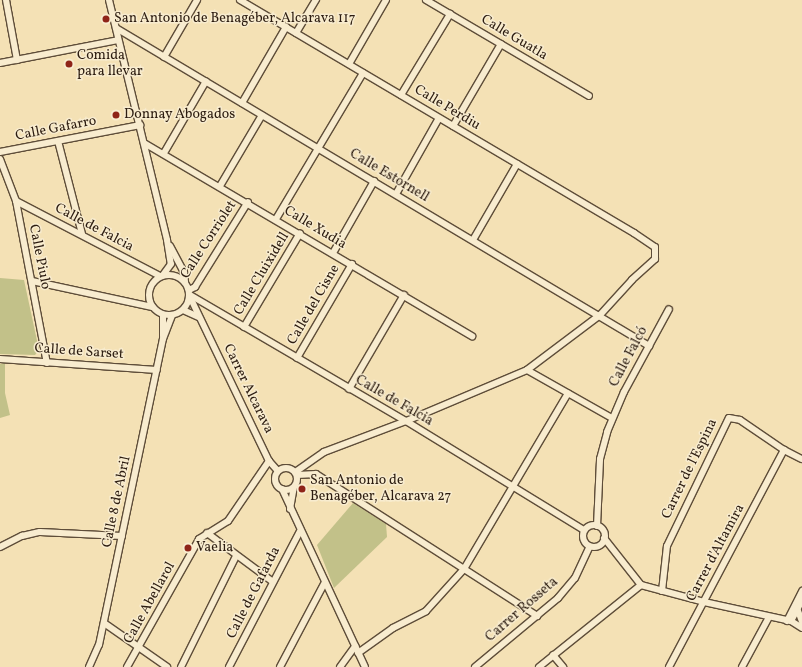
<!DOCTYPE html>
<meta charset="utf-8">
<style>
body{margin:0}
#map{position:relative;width:802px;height:667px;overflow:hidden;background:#f4e1b5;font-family:Vollkorn,serif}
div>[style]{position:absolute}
.green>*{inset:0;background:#c2c189}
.roads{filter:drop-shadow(1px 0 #5e4d39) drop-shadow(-1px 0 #5e4d39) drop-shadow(0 1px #5e4d39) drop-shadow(0 -1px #5e4d39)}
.minor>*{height:6px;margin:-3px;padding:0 3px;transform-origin:3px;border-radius:3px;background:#f8eccf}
.minor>.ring{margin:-3px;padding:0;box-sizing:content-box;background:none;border:6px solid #f8eccf;border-radius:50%}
.dots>*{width:11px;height:11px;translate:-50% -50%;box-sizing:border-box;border:2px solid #f8eccf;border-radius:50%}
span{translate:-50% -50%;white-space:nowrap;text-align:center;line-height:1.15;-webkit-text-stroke:3px #f8eccf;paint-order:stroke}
.poi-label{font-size:14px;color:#2c1c10}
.left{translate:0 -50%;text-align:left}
.street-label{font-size:14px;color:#2c1c10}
</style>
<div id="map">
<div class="green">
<i style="clip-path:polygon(0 278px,24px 280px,39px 350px,35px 355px,0 354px)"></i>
<i style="clip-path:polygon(5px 363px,5px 393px,10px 415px,0 418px,0 364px)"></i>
<i style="clip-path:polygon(353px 503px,386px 524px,387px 537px,334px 588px,317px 545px)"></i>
</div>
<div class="roads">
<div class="minor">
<i style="left:6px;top:0;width:61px;rotate:79.6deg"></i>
<i style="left:109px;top:0;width:247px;rotate:76.4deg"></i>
<i style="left:167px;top:240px;width:24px;rotate:81deg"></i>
<i style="left:171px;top:264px;width:14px;rotate:126deg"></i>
<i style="left:240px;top:0;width:458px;rotate:30.6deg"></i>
<i style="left:634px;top:233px;width:25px;rotate:34deg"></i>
<i style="left:655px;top:247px;width:12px;rotate:90deg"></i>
<i style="left:655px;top:259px;width:31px;rotate:138deg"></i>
<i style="left:632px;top:280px;width:47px;rotate:132.4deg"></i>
<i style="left:600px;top:315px;width:91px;rotate:143deg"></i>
<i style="left:527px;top:370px;width:131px;rotate:157.1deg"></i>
<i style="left:406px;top:421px;width:88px;rotate:159.3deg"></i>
<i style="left:324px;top:452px;width:35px;rotate:145deg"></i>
<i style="left:426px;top:0;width:189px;rotate:30.5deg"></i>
<i style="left:116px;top:28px;width:621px;rotate:30.82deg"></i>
<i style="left:296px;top:33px;width:39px;rotate:-59deg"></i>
<i style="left:164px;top:57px;width:66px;rotate:-59.9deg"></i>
<i style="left:0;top:63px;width:120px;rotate:-11deg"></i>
<i style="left:349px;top:64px;width:74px;rotate:-60deg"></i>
<i style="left:401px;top:95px;width:95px;rotate:-58.8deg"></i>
<i style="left:242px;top:103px;width:88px;rotate:-59.9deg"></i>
<i style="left:453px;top:126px;width:95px;rotate:-59.7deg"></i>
<i style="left:58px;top:141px;width:96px;rotate:75.5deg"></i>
<i style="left:144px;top:143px;width:381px;rotate:30.5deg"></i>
<i style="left:0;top:152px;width:143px;rotate:-10.9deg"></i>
<i style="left:164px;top:153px;width:83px;rotate:-59.7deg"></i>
<i style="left:0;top:159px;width:45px;rotate:69.1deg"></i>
<i style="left:16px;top:201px;width:165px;rotate:79.2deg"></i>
<i style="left:220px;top:186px;width:82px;rotate:-59.4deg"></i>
<i style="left:396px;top:194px;width:87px;rotate:-60.5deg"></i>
<i style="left:16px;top:201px;width:162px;rotate:27.5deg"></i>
<i style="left:276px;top:219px;width:170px;rotate:-59.2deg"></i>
<i style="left:473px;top:240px;width:88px;rotate:-59.9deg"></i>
<i style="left:170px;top:246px;width:30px;rotate:62deg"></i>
<i style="left:184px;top:272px;width:10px;rotate:84deg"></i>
<i style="left:333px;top:253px;width:83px;rotate:-60.3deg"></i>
<i class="ring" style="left:149px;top:275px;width:34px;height:34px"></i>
<i style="left:32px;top:281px;width:123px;rotate:12.2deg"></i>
<i style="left:189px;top:290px;width:7px;rotate:-27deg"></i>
<i style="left:195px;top:287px;width:100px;rotate:-58.1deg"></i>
<i style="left:190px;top:295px;width:250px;rotate:30.3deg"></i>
<i style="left:406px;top:421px;width:209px;rotate:31.5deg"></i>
<i style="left:190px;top:297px;width:182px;rotate:64.3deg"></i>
<i style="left:269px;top:461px;width:13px;rotate:48deg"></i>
<i style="left:183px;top:310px;width:17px;rotate:24deg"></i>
<i style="left:163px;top:315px;width:21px;rotate:90deg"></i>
<i style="left:244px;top:327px;width:109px;rotate:-59.2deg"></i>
<i style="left:297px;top:358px;width:109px;rotate:-59.7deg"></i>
<i style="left:0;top:359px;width:157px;rotate:4deg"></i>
<i style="left:527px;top:370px;width:98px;rotate:29.5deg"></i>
<i style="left:349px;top:389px;width:109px;rotate:-59.7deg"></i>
<i class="ring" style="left:275px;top:468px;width:16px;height:16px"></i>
<i style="left:297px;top:475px;width:19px;rotate:-3deg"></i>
<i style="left:316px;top:474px;width:263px;rotate:32.7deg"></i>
<i style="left:282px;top:489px;width:196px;rotate:65deg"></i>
<i style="left:290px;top:509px;width:22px;rotate:-80deg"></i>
<i class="ring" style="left:583px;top:525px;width:16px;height:16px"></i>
<i style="left:597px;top:526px;width:67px;rotate:-87.4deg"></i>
<i style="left:600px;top:459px;width:28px;rotate:-75deg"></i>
<i style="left:607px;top:432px;width:43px;rotate:-67deg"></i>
<i style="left:624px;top:392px;width:94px;rotate:-61.5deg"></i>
<i style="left:207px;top:533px;width:82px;rotate:36.6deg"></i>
<i style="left:604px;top:538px;width:60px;rotate:51.8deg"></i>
<i style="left:0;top:547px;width:25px;rotate:-27deg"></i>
<i style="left:22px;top:536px;width:18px;rotate:-13deg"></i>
<i style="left:40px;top:532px;width:82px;rotate:2.8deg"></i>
<i style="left:641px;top:585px;width:65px;rotate:15.1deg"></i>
<i style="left:704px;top:602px;width:89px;rotate:12.3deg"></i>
<i style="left:791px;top:621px;width:13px;rotate:32deg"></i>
<i style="left:662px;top:591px;width:45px;rotate:-83.7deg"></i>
<i style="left:667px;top:546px;width:142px;rotate:-64.2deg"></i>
<i style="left:729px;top:418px;width:11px;rotate:10deg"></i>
<i style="left:740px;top:420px;width:53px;rotate:34.3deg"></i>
<i style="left:784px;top:450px;width:20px;rotate:27deg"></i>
<i style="left:797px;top:608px;width:15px;rotate:70deg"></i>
<i style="left:787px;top:621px;width:34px;rotate:-63deg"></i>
<i style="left:791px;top:621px;width:24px;rotate:-62deg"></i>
<i style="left:104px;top:623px;width:77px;rotate:34.9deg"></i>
<i style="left:358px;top:653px;width:43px;rotate:-35.5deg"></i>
<i style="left:393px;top:628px;width:37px;rotate:-27deg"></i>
<i style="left:426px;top:611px;width:57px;rotate:-47.9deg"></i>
<i style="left:464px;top:569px;width:204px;rotate:-59.4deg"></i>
<i style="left:553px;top:655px;width:16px;rotate:50deg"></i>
<i style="left:89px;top:667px;width:24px;rotate:-66deg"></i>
<i style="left:99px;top:645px;width:313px;rotate:-78.2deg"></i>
<i style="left:163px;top:339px;width:26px;rotate:-69deg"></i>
<i style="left:127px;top:667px;width:147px;rotate:-60.6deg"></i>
<i style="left:199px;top:539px;width:34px;rotate:-32deg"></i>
<i style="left:228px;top:521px;width:73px;rotate:-55.7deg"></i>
<i style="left:181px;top:667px;width:124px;rotate:-63.6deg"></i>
<i style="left:229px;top:667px;width:153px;rotate:-62.4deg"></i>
<i style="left:280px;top:667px;width:96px;rotate:-62.1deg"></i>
<i style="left:340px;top:667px;width:26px;rotate:-54deg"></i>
<i style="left:475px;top:667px;width:108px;rotate:-39.7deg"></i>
<i style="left:558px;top:598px;width:26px;rotate:-50deg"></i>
<i style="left:575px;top:578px;width:35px;rotate:-65deg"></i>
<i style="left:539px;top:667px;width:131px;rotate:-38.8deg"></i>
<i style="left:669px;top:667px;width:246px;rotate:-62.1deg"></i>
<i style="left:742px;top:667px;width:57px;rotate:-61.6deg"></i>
</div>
</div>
<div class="dots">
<i style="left:106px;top:19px;background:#8f2418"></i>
<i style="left:69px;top:64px;background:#8f2418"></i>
<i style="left:116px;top:115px;background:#8f2418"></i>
<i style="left:302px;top:489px;background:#8f2418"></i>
<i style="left:188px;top:548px;background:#8f2418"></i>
</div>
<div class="poi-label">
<span class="left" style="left:114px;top:19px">San Antonio de Benagéber, Alcarava 117</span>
<span class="left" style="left:77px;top:64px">Comida<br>para llevar</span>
<span class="left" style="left:124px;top:115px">Donnay Abogados</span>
<span class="left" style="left:310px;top:489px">San Antonio de<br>Benagéber, Alcarava 27</span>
<span class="left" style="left:196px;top:548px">Vaelia</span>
</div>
<div class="street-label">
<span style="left:514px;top:38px;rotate:31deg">Calle Guatla</span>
<span style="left:447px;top:108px;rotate:31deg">Calle Perdiu</span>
<span style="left:56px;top:129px;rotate:-11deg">Calle Gafarro</span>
<span style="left:389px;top:176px;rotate:31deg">Calle Estornell</span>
<span style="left:94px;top:228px;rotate:28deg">Calle de Falcia</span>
<span style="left:315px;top:228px;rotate:31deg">Calle Xudia</span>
<span style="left:209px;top:240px;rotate:-57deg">Calle Corriolet</span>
<span style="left:39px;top:257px;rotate:79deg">Calle Piulo</span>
<span style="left:262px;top:274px;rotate:-59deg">Calle Cluixidell</span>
<span style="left:314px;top:305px;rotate:-60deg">Calle del Cisne</span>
<span style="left:79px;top:352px;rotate:4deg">Calle de Sarset</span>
<span style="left:629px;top:357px;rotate:-62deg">Calle Falcó</span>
<span style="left:248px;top:389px;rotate:64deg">Carrer Alcarava</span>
<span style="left:394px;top:401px;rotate:30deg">Calle de Falcia</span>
<span style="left:690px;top:469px;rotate:-64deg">Carrer de l'Espina</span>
<span style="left:117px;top:502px;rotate:-78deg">Calle 8 de Abril</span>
<span style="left:716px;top:553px;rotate:-62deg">Carrer d'Altamira</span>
<span style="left:254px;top:593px;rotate:-63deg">Calle de Gafarda</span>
<span style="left:150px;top:603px;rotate:-61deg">Calle Abellarol</span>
<span style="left:522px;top:610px;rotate:-41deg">Carrer Rosseta</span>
</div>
</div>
